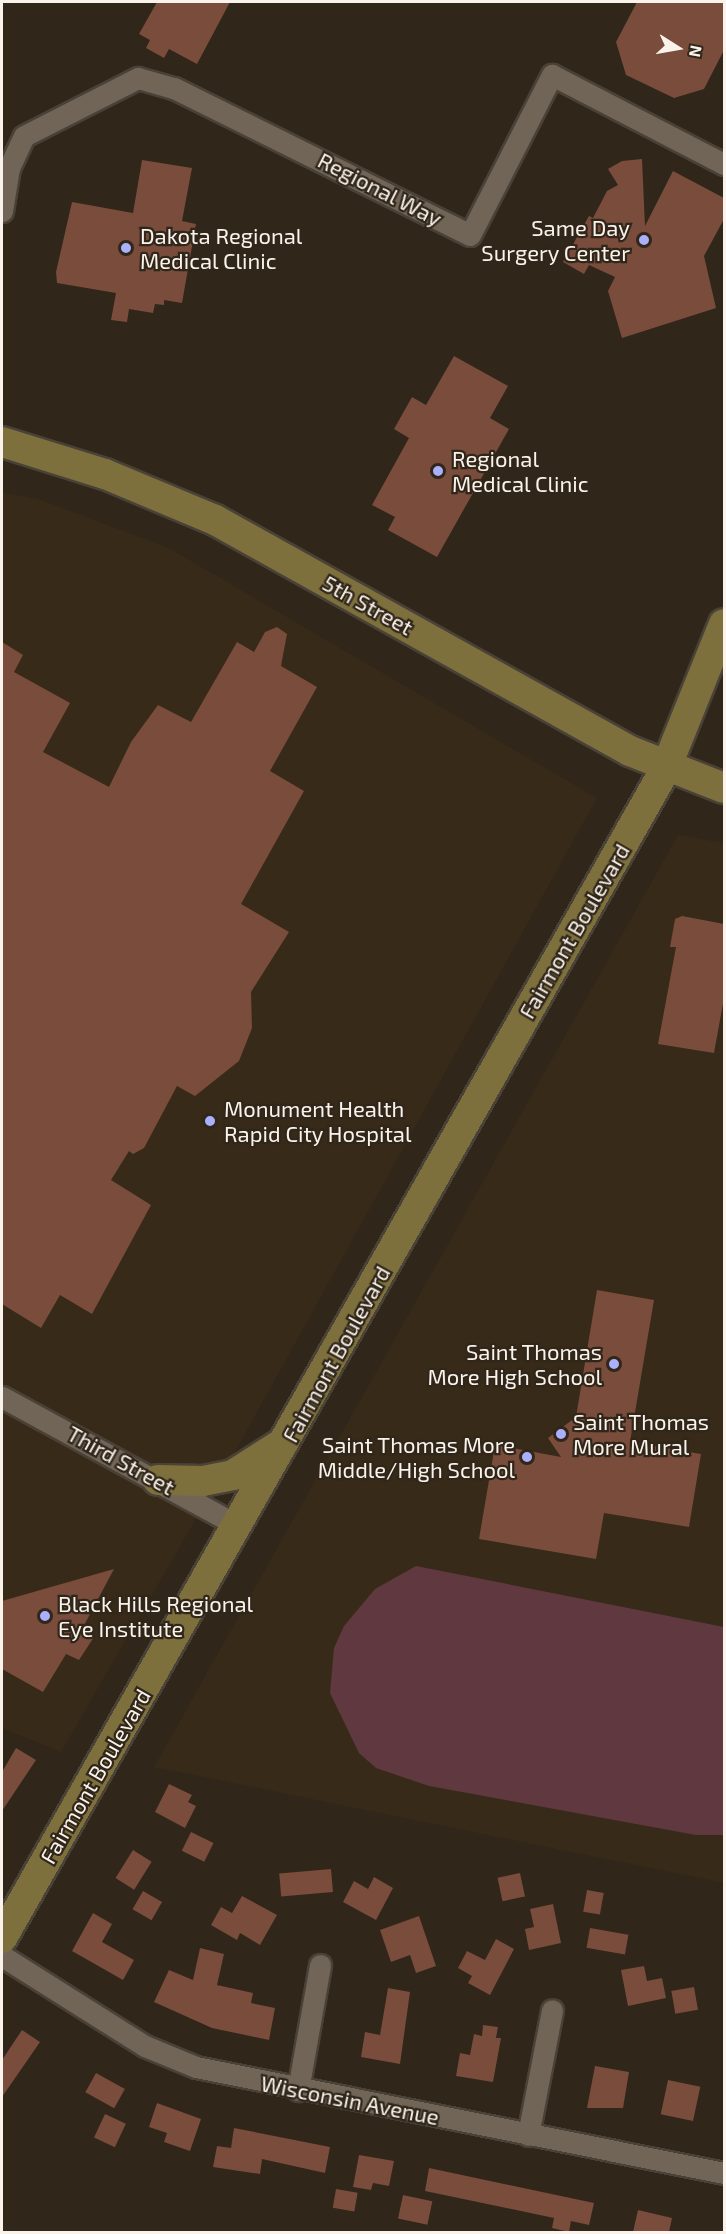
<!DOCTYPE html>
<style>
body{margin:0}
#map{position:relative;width:726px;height:2234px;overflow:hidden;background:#30261a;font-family:"Exo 2",sans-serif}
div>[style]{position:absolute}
.built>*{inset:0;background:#382a18}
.green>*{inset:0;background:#5f393f}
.building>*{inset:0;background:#794c3c;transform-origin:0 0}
.roads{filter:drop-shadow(2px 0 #4a4137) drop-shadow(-2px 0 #4a4137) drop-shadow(0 2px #4a4137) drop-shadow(0 -2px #4a4137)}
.street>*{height:21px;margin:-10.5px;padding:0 10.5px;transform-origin:10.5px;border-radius:10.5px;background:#716557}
.secondary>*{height:30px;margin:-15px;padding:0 15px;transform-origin:15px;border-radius:15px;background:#7d703d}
.dots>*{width:16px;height:16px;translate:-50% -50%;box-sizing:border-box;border:3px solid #30261a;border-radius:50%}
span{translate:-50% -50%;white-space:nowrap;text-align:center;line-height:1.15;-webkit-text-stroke:4.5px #30261a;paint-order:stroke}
.street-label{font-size:22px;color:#faf3eb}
.poi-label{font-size:22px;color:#faf3eb}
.right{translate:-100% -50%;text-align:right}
.left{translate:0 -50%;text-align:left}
.frame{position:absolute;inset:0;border:3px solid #faf3eb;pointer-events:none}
.north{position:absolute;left:648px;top:18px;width:60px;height:60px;-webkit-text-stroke:4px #30261a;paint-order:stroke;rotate:101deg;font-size:16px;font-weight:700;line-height:24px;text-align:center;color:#faf3eb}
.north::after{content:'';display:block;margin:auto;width:21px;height:27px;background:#faf3eb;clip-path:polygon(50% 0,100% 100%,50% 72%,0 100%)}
</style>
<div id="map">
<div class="built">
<i style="clip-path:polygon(2px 492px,41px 500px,169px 548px,597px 798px,240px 1443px,61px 1752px,2px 1728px)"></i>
<i style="clip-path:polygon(678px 835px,724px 843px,724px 1883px,154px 1767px)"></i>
</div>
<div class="green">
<i style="clip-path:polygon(416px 1566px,724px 1627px,724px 1835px,696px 1835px,429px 1786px,376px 1768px,359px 1753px,330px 1693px,334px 1648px,344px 1626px,375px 1589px)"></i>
</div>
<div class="building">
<i style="clip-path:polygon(157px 2px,230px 2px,197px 64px,169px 49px,164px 58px,146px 48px,150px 40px,139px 34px)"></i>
<i style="clip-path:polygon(637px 2px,724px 2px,724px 50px,704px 89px,674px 98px,626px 75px,616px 42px)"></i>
<i style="clip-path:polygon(642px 159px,645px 226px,673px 171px,724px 198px,724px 219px,704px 256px,716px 308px,622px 338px,608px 291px,615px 277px,589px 265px,584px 274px,563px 262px,589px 216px,593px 218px,607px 191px,618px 185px,608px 169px,622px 161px)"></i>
<i style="clip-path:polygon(142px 160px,192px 168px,182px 221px,196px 224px,182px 303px,164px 300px,164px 305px,155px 304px,153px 313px,129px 309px,127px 322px,111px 320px,116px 293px,57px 283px,56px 272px,72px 202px,133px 213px)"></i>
<i style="clip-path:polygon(454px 356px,508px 386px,490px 418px,509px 429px,437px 557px,388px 530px,395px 517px,372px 505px,409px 438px,394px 429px,412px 397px,426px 405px)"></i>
<i style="clip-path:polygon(277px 627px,287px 634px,281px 666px,317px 687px,270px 771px,304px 791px,241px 904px,289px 932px,251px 992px,252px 1028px,239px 1061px,195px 1096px,177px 1086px,144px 1148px,133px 1154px,129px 1151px,111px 1180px,151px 1205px,92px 1314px,60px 1295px,41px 1328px,2px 1304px,2px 642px,23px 655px,14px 672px,70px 703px,43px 752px,109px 787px,131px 742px,158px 705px,191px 722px,237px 642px,254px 652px,265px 632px)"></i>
<i style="clip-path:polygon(682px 916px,724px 924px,724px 998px,714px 1053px,658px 1044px,676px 947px,670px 947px,675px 919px)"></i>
<i style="clip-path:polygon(597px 1290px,654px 1300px,630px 1442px,701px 1454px,689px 1527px,604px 1513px,596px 1559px,479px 1539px,495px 1445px,561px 1457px,548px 1438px,576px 1417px)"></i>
<i style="clip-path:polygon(114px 1569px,81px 1631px,94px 1637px,79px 1660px,66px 1654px,43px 1692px,2px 1669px,2px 1601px)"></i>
<i style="clip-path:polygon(16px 1748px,36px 1760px,2px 1811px,2px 1772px)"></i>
<i style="clip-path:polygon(169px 1784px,192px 1795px,188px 1802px,196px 1806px,185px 1828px,155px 1812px)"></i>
<i style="left:191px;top:1832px;width:25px;height:21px;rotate:26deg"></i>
<i style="left:133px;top:1850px;width:22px;height:33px;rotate:32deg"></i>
<i style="left:331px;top:1869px;width:23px;height:52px;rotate:85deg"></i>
<i style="left:520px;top:1873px;width:24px;height:23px;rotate:78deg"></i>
<i style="clip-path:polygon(374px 1877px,393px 1888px,376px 1920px,343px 1902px,354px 1881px,368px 1889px)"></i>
<i style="left:587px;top:1890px;width:17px;height:22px;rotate:10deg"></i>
<i style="left:143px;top:1891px;width:22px;height:21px;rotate:30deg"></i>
<i style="clip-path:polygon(242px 1896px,277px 1915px,260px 1945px,240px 1933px,237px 1940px,211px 1925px,221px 1907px,232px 1913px)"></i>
<i style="clip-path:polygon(553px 1904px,561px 1943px,529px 1950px,525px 1929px,534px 1927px,530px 1909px)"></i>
<i style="clip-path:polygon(93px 1913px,112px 1924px,102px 1942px,134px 1960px,123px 1980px,72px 1951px)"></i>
<i style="clip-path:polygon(419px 1916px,436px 1966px,416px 1973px,410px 1955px,391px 1962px,380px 1930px)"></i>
<i style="left:590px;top:1928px;width:39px;height:20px;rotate:10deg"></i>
<i style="clip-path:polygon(496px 1939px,514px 1949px,490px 1995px,468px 1983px,472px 1976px,458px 1968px,467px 1951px,485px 1960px)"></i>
<i style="clip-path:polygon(200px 1948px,224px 1954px,217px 1985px,253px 1993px,251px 2003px,275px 2008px,269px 2040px,212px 2028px,154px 2002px,169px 1970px,193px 1980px)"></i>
<i style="clip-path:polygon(644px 1966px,647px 1981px,662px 1978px,666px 1998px,628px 2006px,621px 1970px)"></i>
<i style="left:694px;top:1987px;width:23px;height:23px;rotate:80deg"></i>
<i style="clip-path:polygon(388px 1988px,410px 1992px,400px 2064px,361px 2057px,365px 2032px,380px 2035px)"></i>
<i style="clip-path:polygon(483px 2025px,498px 2027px,496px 2038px,501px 2038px,493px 2082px,456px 2076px,460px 2053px,470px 2055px,474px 2034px,482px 2036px)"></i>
<i style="clip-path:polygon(22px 2030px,40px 2042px,2px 2097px,2px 2060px)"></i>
<i style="clip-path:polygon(595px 2066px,629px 2072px,623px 2108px,587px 2108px)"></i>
<i style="left:96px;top:2073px;width:33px;height:22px;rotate:29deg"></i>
<i style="left:668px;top:2080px;width:33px;height:35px;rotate:12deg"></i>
<i style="clip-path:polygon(157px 2103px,201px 2119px,190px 2151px,164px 2142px,167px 2133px,149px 2127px)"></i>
<i style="left:105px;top:2114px;width:23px;height:26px;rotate:25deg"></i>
<i style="clip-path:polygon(234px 2128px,330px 2147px,325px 2173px,262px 2159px,260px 2174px,213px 2167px,217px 2146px,231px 2148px)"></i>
<i style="clip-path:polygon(359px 2155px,394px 2161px,389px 2186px,373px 2183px,371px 2190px,353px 2187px)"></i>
<i style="clip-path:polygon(429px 2168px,594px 2203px,589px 2225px,571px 2221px,569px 2232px,552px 2228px,554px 2218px,425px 2191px)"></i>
<i style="left:336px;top:2189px;width:22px;height:19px;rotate:10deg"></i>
<i style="left:403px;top:2195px;width:30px;height:24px;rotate:12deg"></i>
<i style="clip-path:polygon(638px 2210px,672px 2218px,669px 2232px,633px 2232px)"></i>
</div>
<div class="roads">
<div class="street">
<i style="left:2px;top:211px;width:44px;rotate:-80.8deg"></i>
<i style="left:9px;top:168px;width:35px;rotate:-65deg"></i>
<i style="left:24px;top:136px;width:128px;rotate:-27deg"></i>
<i style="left:138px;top:78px;width:37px;rotate:16deg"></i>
<i style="left:174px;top:88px;width:330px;rotate:26.4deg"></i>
<i style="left:470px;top:235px;width:180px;rotate:-62.9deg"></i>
<i style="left:552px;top:75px;width:194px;rotate:27.4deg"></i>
<i style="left:2px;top:1397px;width:270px;rotate:28.6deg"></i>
<i style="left:2px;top:1956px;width:169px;rotate:32.2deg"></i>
<i style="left:145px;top:2046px;width:55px;rotate:22.4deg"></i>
<i style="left:196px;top:2067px;width:539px;rotate:11.35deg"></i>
<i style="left:298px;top:2090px;width:127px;rotate:-80deg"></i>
<i style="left:528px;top:2135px;width:127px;rotate:-79.1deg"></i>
</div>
<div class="secondary">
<i style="left:2px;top:442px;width:108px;rotate:17.3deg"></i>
<i style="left:105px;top:474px;width:119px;rotate:22.7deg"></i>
<i style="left:215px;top:520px;width:475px;rotate:29.1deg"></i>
<i style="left:630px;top:751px;width:101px;rotate:21.5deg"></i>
<i style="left:158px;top:1480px;width:45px;rotate:1.3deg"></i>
<i style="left:203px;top:1481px;width:31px;rotate:-11deg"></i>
<i style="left:233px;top:1475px;width:59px;rotate:-32.6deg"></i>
<i style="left:2px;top:1938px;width:1345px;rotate:-60.42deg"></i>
<i style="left:666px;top:768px;width:155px;rotate:-68.1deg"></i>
</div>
</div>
<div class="dots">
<i style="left:644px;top:240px;background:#aab0fb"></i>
<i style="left:126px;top:248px;background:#aab0fb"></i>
<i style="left:438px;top:471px;background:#aab0fb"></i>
<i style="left:210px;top:1121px;background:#aab0fb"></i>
<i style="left:614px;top:1364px;background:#aab0fb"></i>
<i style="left:561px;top:1434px;background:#aab0fb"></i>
<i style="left:527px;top:1457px;background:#aab0fb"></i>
<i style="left:45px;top:1616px;background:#aab0fb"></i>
</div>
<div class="street-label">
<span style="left:380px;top:189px;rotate:27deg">Regional Way</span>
<span style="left:368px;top:605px;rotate:29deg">5th Street</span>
<span style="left:574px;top:931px;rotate:-60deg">Fairmont Boulevard</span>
<span style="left:336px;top:1354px;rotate:-61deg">Fairmont Boulevard</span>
<span style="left:121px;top:1460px;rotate:29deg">Third Street</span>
<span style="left:95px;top:1776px;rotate:-60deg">Fairmont Boulevard</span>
<span style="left:350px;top:2100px;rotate:11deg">Wisconsin Avenue</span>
</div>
<div class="poi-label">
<span class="right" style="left:630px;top:240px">Same Day<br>Surgery Center</span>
<span class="left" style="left:140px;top:248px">Dakota Regional<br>Medical Clinic</span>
<span class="left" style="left:452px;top:471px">Regional<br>Medical Clinic</span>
<span class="left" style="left:224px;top:1121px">Monument Health<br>Rapid City Hospital</span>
<span class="right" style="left:602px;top:1364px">Saint Thomas<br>More High School</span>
<span class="left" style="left:573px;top:1434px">Saint Thomas<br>More Mural</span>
<span class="right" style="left:515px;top:1457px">Saint Thomas More<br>Middle/High School</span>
<span class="left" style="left:58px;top:1616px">Black Hills Regional<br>Eye Institute</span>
</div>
<div class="frame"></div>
<div class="north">N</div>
</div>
